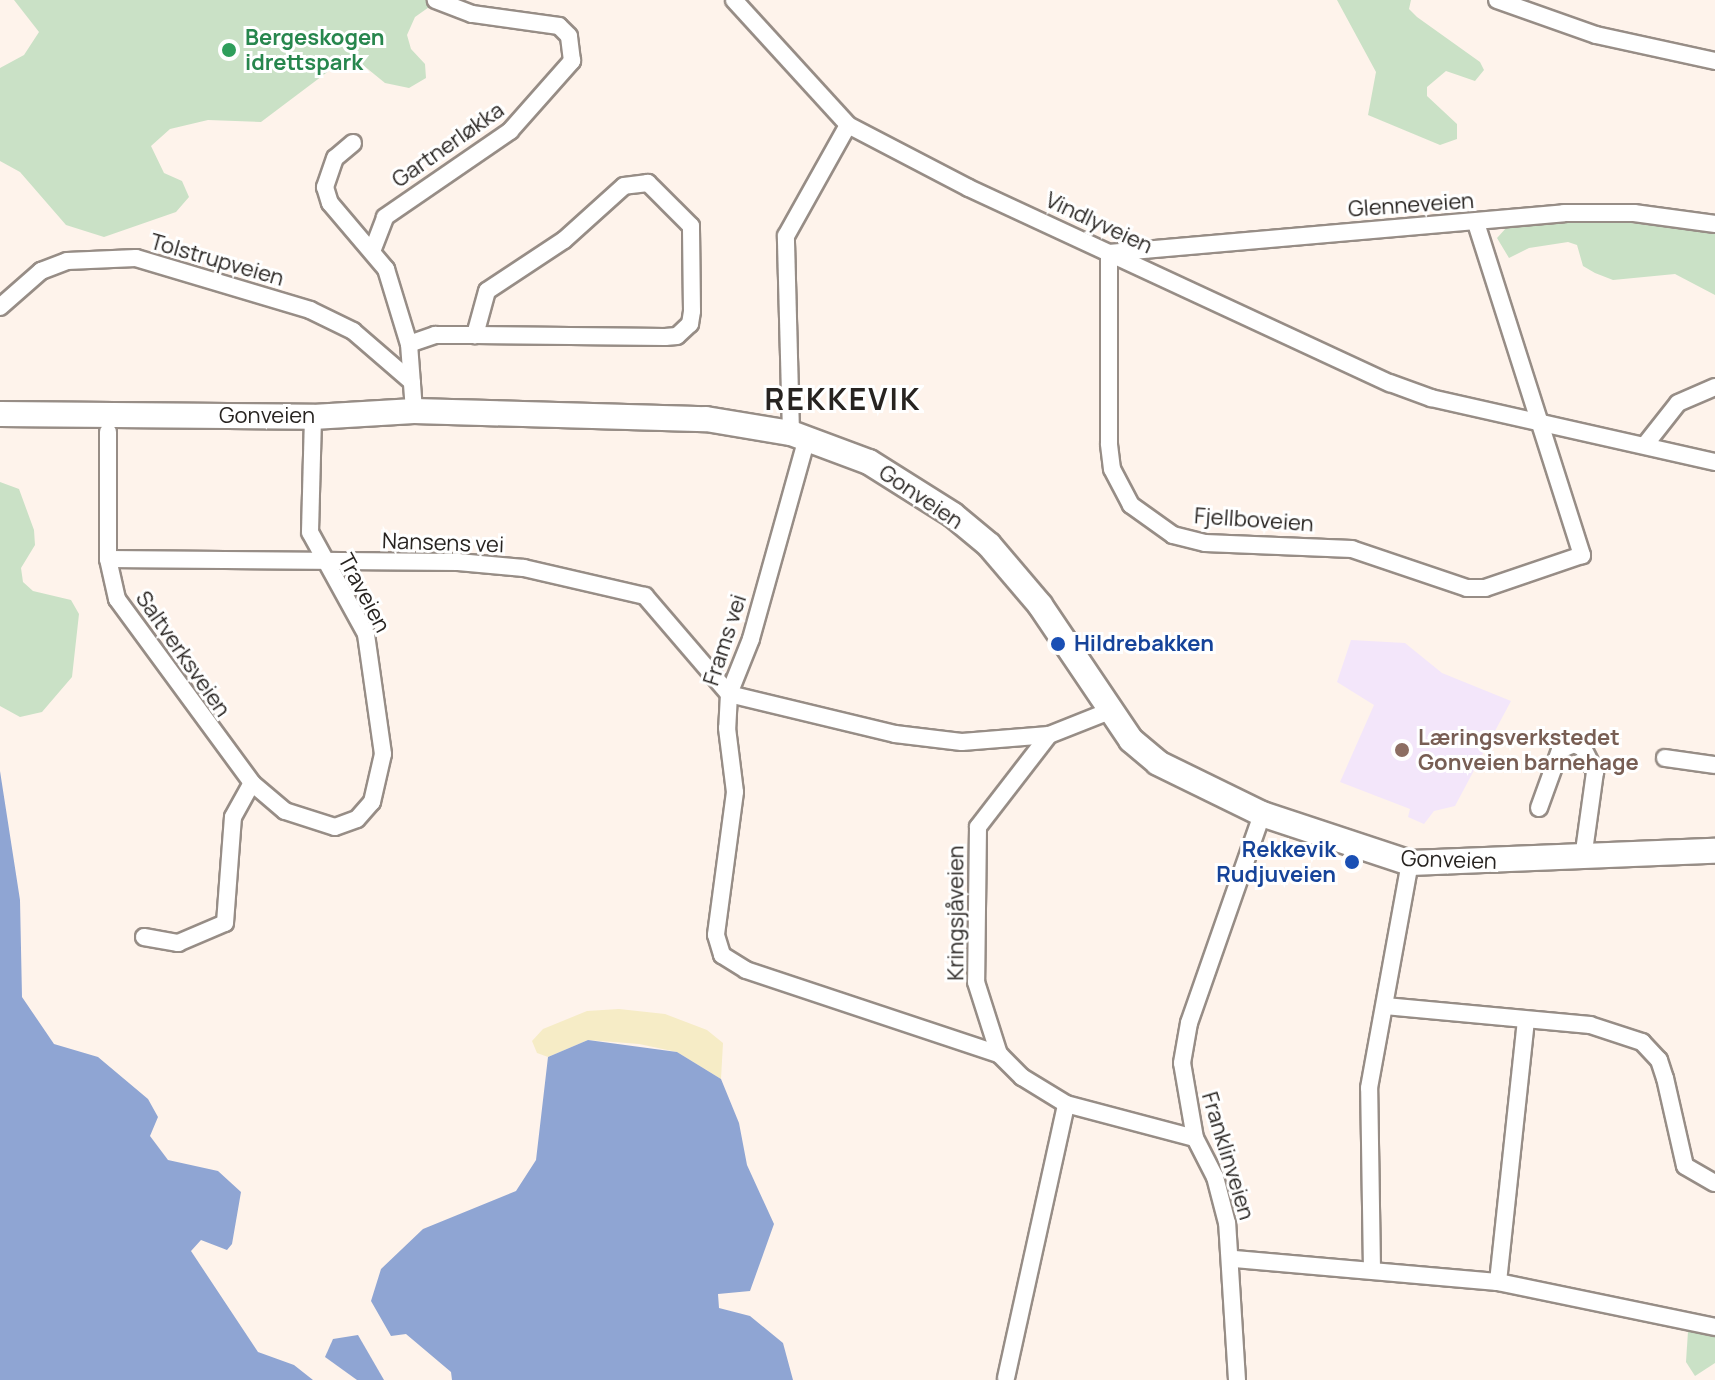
<!DOCTYPE html>
<meta charset="utf-8">
<style>
body{margin:0}
#map{position:relative;width:1715px;height:1380px;overflow:hidden;background:#fef3eb;font-family:Manrope,sans-serif}
div>[style]{position:absolute}
.education>*{inset:0;background:#f3e6fa}
.green>*{inset:0;background:#cae1c6}
.sand>*{inset:0;background:#f6ecc6}
.water>*{inset:0;background:#8fa5d3}
.roads{filter:drop-shadow(2px 0 #978d86) drop-shadow(-2px 0 #978d86) drop-shadow(0 2px #978d86) drop-shadow(0 -2px #978d86)}
.street>*{height:16px;margin:-8px;padding:0 8px;transform-origin:8px;border-radius:8px;background:#fff}
.secondary>*{height:24px;margin:-12px;padding:0 12px;transform-origin:12px;border-radius:12px;background:#fff}
.dots>*{width:22px;height:22px;translate:-50% -50%;box-sizing:border-box;border:4px solid #fff;border-radius:50%}
span{translate:-50% -50%;white-space:nowrap;text-align:center;line-height:1.15;-webkit-text-stroke:6px #fff;paint-order:stroke}
.leisure-label{font-size:22px;color:#27864d;font-weight:700}
.left{translate:0 -50%;text-align:left}
.street-label{font-size:22px;color:#272320}
.transit-label{font-size:22px;color:#164399;font-weight:700}
.right{translate:-100% -50%;text-align:right}
.education-label{font-size:22px;color:#785e54;font-weight:700}
.district-label{font-size:30px;color:#272320;font-weight:700;letter-spacing:2px}
</style>
<div id="map">
<div class="education">
<i style="clip-path:polygon(1351px 640px,1405px 643px,1442px 673px,1511px 701px,1455px 806px,1434px 811px,1424px 824px,1408px 817px,1410px 809px,1340px 782px,1374px 705px,1337px 682px)"></i>
</div>
<div class="green">
<i style="clip-path:polygon(14px 0,439px 0,415px 17px,407px 35px,411px 49px,425px 64px,426px 78px,409px 88px,385px 83px,358px 61px,342px 61px,261px 122px,208px 120px,170px 129px,151px 146px,164px 173px,182px 181px,189px 197px,176px 212px,104px 237px,66px 225px,20px 172px,0 161px,0 68px,24px 55px,39px 32px)"></i>
<i style="clip-path:polygon(1337px 0,1411px 0,1409px 9px,1417px 17px,1480px 62px,1484px 70px,1475px 81px,1446px 71px,1427px 87px,1427px 96px,1457px 124px,1457px 139px,1440px 145px,1368px 115px,1376px 72px)"></i>
<i style="clip-path:polygon(1603px 220px,1715px 232px,1715px 295px,1675px 274px,1613px 280px,1595px 273px,1583px 266px,1577px 245px,1568px 242px,1529px 248px,1509px 258px,1497px 238px,1507px 227px)"></i>
<i style="clip-path:polygon(0 482px,19px 489px,34px 530px,35px 545px,21px 568px,23px 582px,33px 591px,71px 600px,79px 614px,72px 677px,42px 712px,20px 717px,0 706px)"></i>
<i style="clip-path:polygon(1688px 1331px,1715px 1334px,1715px 1363px,1695px 1376px,1686px 1362px)"></i>
</div>
<div class="sand">
<i style="clip-path:polygon(619px 1009px,665px 1014px,707px 1030px,723px 1043px,721px 1079px,677px 1052px,639px 1044px,588px 1040px,548px 1057px,537px 1053px,532px 1041px,543px 1029px,587px 1011px)"></i>
</div>
<div class="water">
<i style="clip-path:polygon(0 771px,20px 900px,22px 997px,54px 1044px,98px 1057px,148px 1099px,158px 1117px,150px 1136px,168px 1160px,218px 1171px,241px 1192px,232px 1244px,227px 1250px,201px 1240px,191px 1251px,258px 1352px,294px 1365px,313px 1380px,0 1380px)"></i>
<i style="clip-path:polygon(588px 1040px,677px 1052px,721px 1079px,739px 1123px,747px 1165px,774px 1224px,750px 1291px,718px 1294px,719px 1308px,750px 1316px,783px 1343px,793px 1380px,452px 1380px,451px 1372px,406px 1334px,391px 1336px,371px 1301px,381px 1269px,423px 1229px,516px 1191px,536px 1160px,548px 1057px)"></i>
<i style="clip-path:polygon(358px 1335px,384px 1380px,357px 1380px,325px 1357px,333px 1339px)"></i>
</div>
<div class="roads">
<div class="street">
<i style="left:734px;top:0;width:169px;rotate:47.6deg"></i>
<i style="left:1497px;top:0;width:105px;rotate:19.5deg"></i>
<i style="left:1596px;top:35px;width:122px;rotate:12.3deg"></i>
<i style="left:353px;top:143px;width:23px;rotate:140deg"></i>
<i style="left:335px;top:158px;width:31px;rotate:109deg"></i>
<i style="left:325px;top:187px;width:17px;rotate:73deg"></i>
<i style="left:330px;top:203px;width:87px;rotate:49.7deg"></i>
<i style="left:386px;top:269px;width:78px;rotate:73deg"></i>
<i style="left:409px;top:344px;width:67px;rotate:85.7deg"></i>
<i style="left:1476px;top:223px;width:349px;rotate:72.3deg"></i>
<i style="left:1582px;top:555px;width:102px;rotate:161.2deg"></i>
<i style="left:1485px;top:588px;width:18px;rotate:180deg"></i>
<i style="left:1467px;top:588px;width:121px;rotate:-161.3deg"></i>
<i style="left:1352px;top:549px;width:147px;rotate:-177.7deg"></i>
<i style="left:1205px;top:543px;width:33px;rotate:-166deg"></i>
<i style="left:1173px;top:535px;width:52px;rotate:-144.5deg"></i>
<i style="left:1131px;top:505px;width:41px;rotate:-117.8deg"></i>
<i style="left:1112px;top:469px;width:26px;rotate:-97deg"></i>
<i style="left:1109px;top:443px;width:190px;rotate:-90deg"></i>
<i style="left:1109px;top:253px;width:457px;rotate:-5deg"></i>
<i style="left:1564px;top:213px;width:70px"></i>
<i style="left:1634px;top:213px;width:82px;rotate:7.7deg"></i>
<i style="left:373px;top:249px;width:34px;rotate:-69deg"></i>
<i style="left:385px;top:217px;width:152px;rotate:-34.5deg"></i>
<i style="left:510px;top:131px;width:94px;rotate:-48.5deg"></i>
<i style="left:572px;top:61px;width:25px;rotate:-97deg"></i>
<i style="left:569px;top:36px;width:14px;rotate:-135deg"></i>
<i style="left:559px;top:26px;width:88px;rotate:-172.1deg"></i>
<i style="left:472px;top:14px;width:39px;rotate:-159deg"></i>
<i style="left:0;top:307px;width:55px;rotate:-41.3deg"></i>
<i style="left:41px;top:271px;width:28px;rotate:-21deg"></i>
<i style="left:67px;top:261px;width:69px;rotate:-2.5deg"></i>
<i style="left:136px;top:258px;width:182px;rotate:16.6deg"></i>
<i style="left:310px;top:310px;width:48px;rotate:26deg"></i>
<i style="left:353px;top:331px;width:78px;rotate:40.8deg"></i>
<i style="left:409px;top:344px;width:28px;rotate:-19deg"></i>
<i style="left:435px;top:335px;width:40px"></i>
<i style="left:475px;top:335px;width:190px;rotate:0.6deg"></i>
<i style="left:665px;top:337px;width:12px;rotate:-5deg"></i>
<i style="left:677px;top:336px;width:18px;rotate:-43deg"></i>
<i style="left:690px;top:324px;width:13px;rotate:-81deg"></i>
<i style="left:692px;top:311px;width:85px;rotate:-90.7deg"></i>
<i style="left:691px;top:226px;width:61px;rotate:-135deg"></i>
<i style="left:648px;top:183px;width:24px;rotate:173deg"></i>
<i style="left:624px;top:186px;width:81px;rotate:138deg"></i>
<i style="left:564px;top:240px;width:92px;rotate:146.5deg"></i>
<i style="left:487px;top:291px;width:46px;rotate:105.3deg"></i>
<i style="left:108px;top:432px;width:127px;rotate:90deg"></i>
<i style="left:108px;top:559px;width:41px;rotate:77.3deg"></i>
<i style="left:117px;top:599px;width:228px;rotate:53.7deg"></i>
<i style="left:252px;top:783px;width:43px;rotate:40.3deg"></i>
<i style="left:285px;top:811px;width:52px;rotate:17.7deg"></i>
<i style="left:335px;top:827px;width:23px;rotate:-20deg"></i>
<i style="left:357px;top:819px;width:23px;rotate:-49deg"></i>
<i style="left:372px;top:802px;width:49px;rotate:-77.1deg"></i>
<i style="left:383px;top:754px;width:121px;rotate:-98.1deg"></i>
<i style="left:366px;top:634px;width:116px;rotate:-118.8deg"></i>
<i style="left:310px;top:532px;width:115px;rotate:-88.5deg"></i>
<i style="left:791px;top:433px;width:197px;rotate:-91.5deg"></i>
<i style="left:786px;top:236px;width:127px;rotate:-60.8deg"></i>
<i style="left:848px;top:125px;width:136px;rotate:27.5deg"></i>
<i style="left:969px;top:188px;width:464px;rotate:24.9deg"></i>
<i style="left:1390px;top:383px;width:44px;rotate:20.1deg"></i>
<i style="left:1431px;top:398px;width:291px;rotate:12.7deg"></i>
<i style="left:807px;top:438px;width:209px;rotate:105.6deg"></i>
<i style="left:751px;top:639px;width:59px;rotate:111.8deg"></i>
<i style="left:729px;top:694px;width:34px;rotate:93deg"></i>
<i style="left:727px;top:728px;width:64px;rotate:82.9deg"></i>
<i style="left:735px;top:792px;width:144px;rotate:97.6deg"></i>
<i style="left:716px;top:935px;width:21px;rotate:73deg"></i>
<i style="left:722px;top:955px;width:28px;rotate:32deg"></i>
<i style="left:746px;top:970px;width:267px;rotate:18.4deg"></i>
<i style="left:1645px;top:445px;width:53px;rotate:-51.8deg"></i>
<i style="left:1678px;top:403px;width:40px;rotate:-23.4deg"></i>
<i style="left:108px;top:559px;width:350px;rotate:0.5deg"></i>
<i style="left:458px;top:562px;width:66px;rotate:5.2deg"></i>
<i style="left:524px;top:568px;width:124px;rotate:13deg"></i>
<i style="left:645px;top:596px;width:129px;rotate:49.4deg"></i>
<i style="left:729px;top:694px;width:171px;rotate:13.5deg"></i>
<i style="left:895px;top:734px;width:67px;rotate:6.8deg"></i>
<i style="left:962px;top:742px;width:87px;rotate:-4.6deg"></i>
<i style="left:1107px;top:712px;width:62px;rotate:158.4deg"></i>
<i style="left:1049px;top:735px;width:116px;rotate:127.7deg"></i>
<i style="left:978px;top:827px;width:155px;rotate:90.7deg"></i>
<i style="left:976px;top:982px;width:76px;rotate:72.3deg"></i>
<i style="left:999px;top:1054px;width:33px;rotate:45deg"></i>
<i style="left:1022px;top:1077px;width:52px;rotate:31.5deg"></i>
<i style="left:1066px;top:1104px;width:133px;rotate:14.8deg"></i>
<i style="left:1665px;top:758px;width:50px;rotate:8deg"></i>
<i style="left:1539px;top:808px;width:62px;rotate:-70.1deg"></i>
<i style="left:1560px;top:750px;width:15px;rotate:-23deg"></i>
<i style="left:1574px;top:744px;width:10px;rotate:24deg"></i>
<i style="left:1583px;top:748px;width:27px;rotate:63deg"></i>
<i style="left:1595px;top:772px;width:87px;rotate:97.9deg"></i>
<i style="left:144px;top:937px;width:35px;rotate:10deg"></i>
<i style="left:178px;top:943px;width:51px;rotate:-23.1deg"></i>
<i style="left:225px;top:923px;width:106px;rotate:-85.7deg"></i>
<i style="left:233px;top:817px;width:39px;rotate:-61deg"></i>
<i style="left:1385px;top:1006px;width:206px;rotate:5.3deg"></i>
<i style="left:1590px;top:1025px;width:55px;rotate:18.1deg"></i>
<i style="left:1642px;top:1042px;width:25px;rotate:47deg"></i>
<i style="left:1659px;top:1060px;width:19px;rotate:72deg"></i>
<i style="left:1665px;top:1078px;width:90px;rotate:77.2deg"></i>
<i style="left:1685px;top:1166px;width:34px;rotate:30deg"></i>
<i style="left:1234px;top:1259px;width:265px;rotate:5deg"></i>
<i style="left:1498px;top:1282px;width:222px;rotate:11.7deg"></i>
<i style="left:1372px;top:1270px;width:182px;rotate:-90.9deg"></i>
<i style="left:1369px;top:1088px;width:229px;rotate:-79.7deg"></i>
<i style="left:1498px;top:1282px;width:263px;rotate:-83.9deg"></i>
<i style="left:1006px;top:1378px;width:280px;rotate:-77.6deg"></i>
<i style="left:1237px;top:1380px;width:157px;rotate:-93.6deg"></i>
<i style="left:1227px;top:1223px;width:48px;rotate:-104.6deg"></i>
<i style="left:1215px;top:1177px;width:44px;rotate:-117.1deg"></i>
<i style="left:1195px;top:1138px;width:76px;rotate:-99.8deg"></i>
<i style="left:1182px;top:1063px;width:41px;rotate:-80.1deg"></i>
<i style="left:1189px;top:1023px;width:221px;rotate:-70.7deg"></i>
</div>
<div class="secondary">
<i style="left:0;top:414px;width:313px;rotate:0.5deg"></i>
<i style="left:313px;top:417px;width:101px;rotate:-3.4deg"></i>
<i style="left:414px;top:411px;width:292px;rotate:1.6deg"></i>
<i style="left:706px;top:419px;width:86px;rotate:9.4deg"></i>
<i style="left:791px;top:433px;width:83px;rotate:20.4deg"></i>
<i style="left:869px;top:462px;width:99px;rotate:32.2deg"></i>
<i style="left:953px;top:515px;width:47px;rotate:39.8deg"></i>
<i style="left:989px;top:545px;width:79px;rotate:49.6deg"></i>
<i style="left:1040px;top:605px;width:163px;rotate:56deg"></i>
<i style="left:1131px;top:740px;width:35px;rotate:40deg"></i>
<i style="left:1158px;top:763px;width:116px;rotate:26.1deg"></i>
<i style="left:1262px;top:814px;width:156px;rotate:18.3deg"></i>
<i style="left:1410px;top:863px;width:305px;rotate:-2.3deg"></i>
</div>
</div>
<div class="dots">
<i style="left:229px;top:50px;background:#2e9e5b"></i>
<i style="left:1058px;top:644px;background:#1a4fb4"></i>
<i style="left:1402px;top:750px;background:#8d6e63"></i>
<i style="left:1352px;top:862px;background:#1a4fb4"></i>
</div>
<div class="leisure-label">
<span class="left" style="left:245px;top:50px">Bergeskogen<br>idrettspark</span>
</div>
<div class="street-label">
<span style="left:448px;top:145px;rotate:-35deg">Gartnerløkka</span>
<span style="left:1411px;top:205px;rotate:-4deg">Glenneveien</span>
<span style="left:1099px;top:223px;rotate:25deg">Vindlyveien</span>
<span style="left:217px;top:260px;rotate:16deg">Tolstrupveien</span>
<span style="left:267px;top:416px">Gonveien</span>
<span style="left:921px;top:497px;rotate:34deg">Gonveien</span>
<span style="left:1254px;top:520px;rotate:4deg">Fjellboveien</span>
<span style="left:443px;top:543px;rotate:2deg">Nansens vei</span>
<span style="left:364px;top:593px;rotate:62deg">Traveien</span>
<span style="left:725px;top:640px;rotate:-72deg">Frams vei</span>
<span style="left:183px;top:654px;rotate:55deg">Saltverksveien</span>
<span style="left:1449px;top:860px;rotate:2deg">Gonveien</span>
<span style="left:956px;top:913px;rotate:-90deg">Kringsjåveien</span>
<span style="left:1228px;top:1156px;rotate:73deg">Franklinveien</span>
</div>
<div class="transit-label">
<span class="left" style="left:1074px;top:644px">Hildrebakken</span>
<span class="right" style="left:1336px;top:862px">Rekkevik<br>Rudjuveien</span>
</div>
<div class="education-label">
<span class="left" style="left:1418px;top:750px">Læringsverkstedet<br>Gonveien barnehage</span>
</div>
<div class="district-label">
<span style="left:843px;top:399px">REKKEVIK</span>
</div>
</div>
